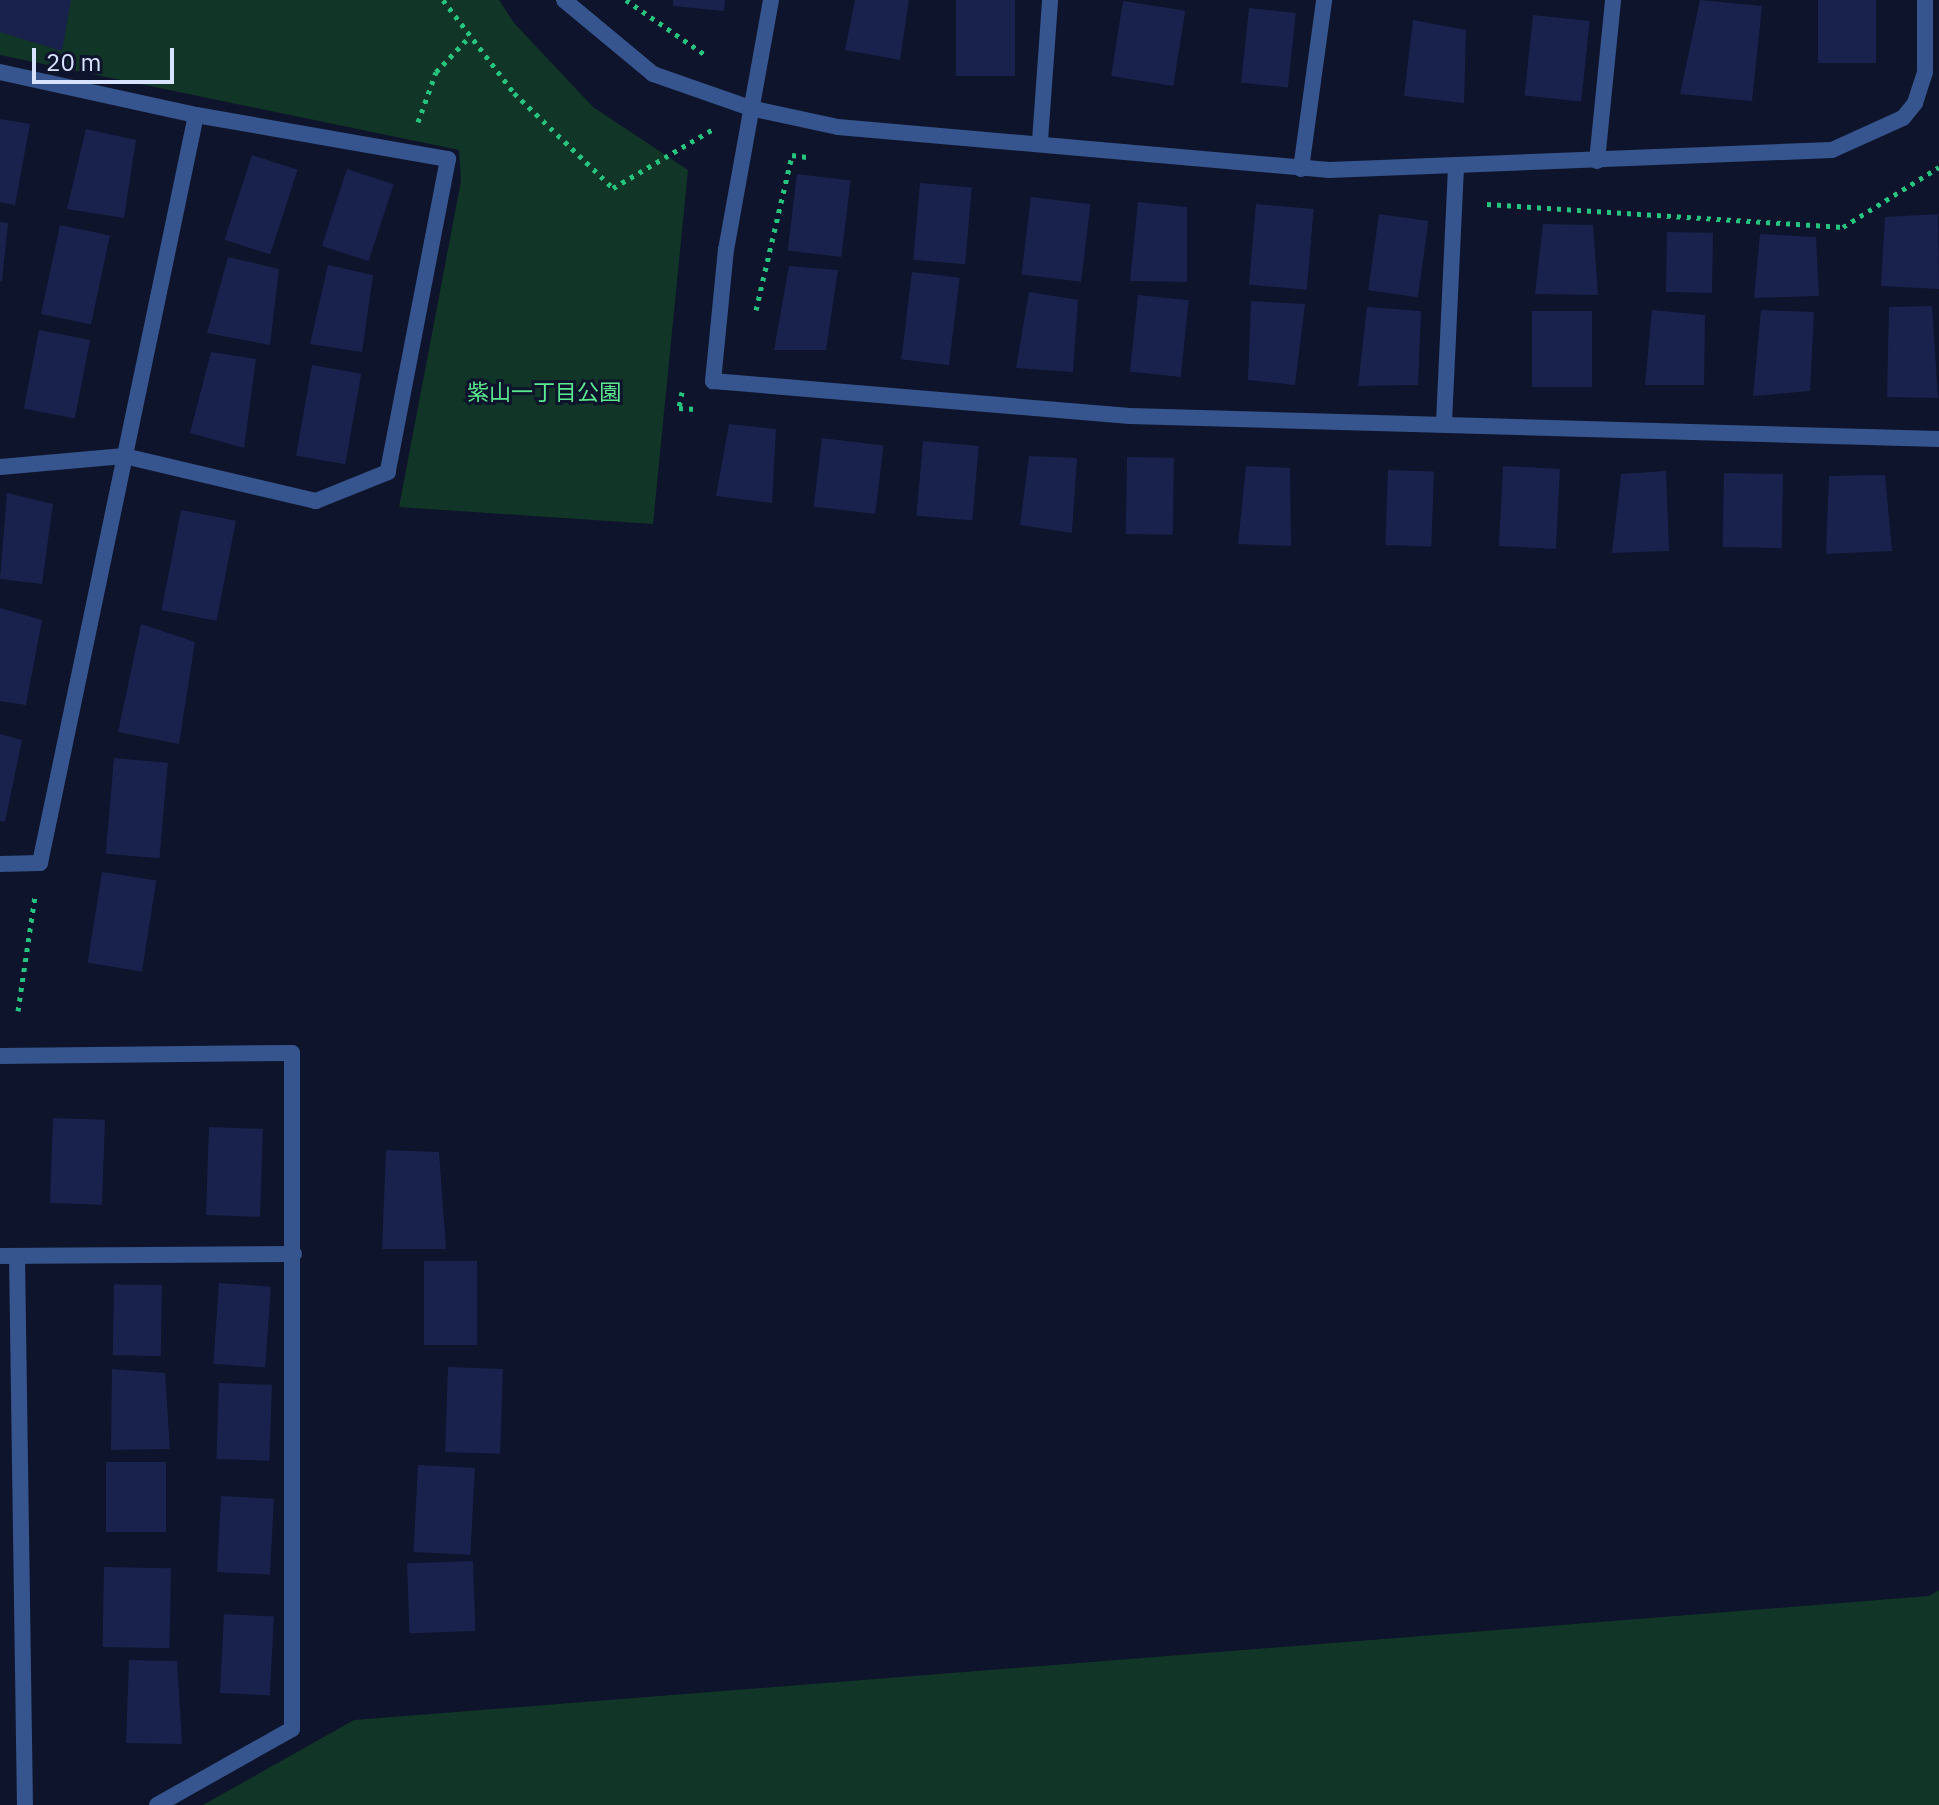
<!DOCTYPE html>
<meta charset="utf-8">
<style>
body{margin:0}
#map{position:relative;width:1939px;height:1805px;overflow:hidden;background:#0e142b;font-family:"IBM Plex Sans","Noto Sans JP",sans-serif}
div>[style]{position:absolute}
.green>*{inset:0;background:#113526}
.building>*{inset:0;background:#19224d;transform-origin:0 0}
.path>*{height:5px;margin-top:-2.5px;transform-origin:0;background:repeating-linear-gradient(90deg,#26c57f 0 4px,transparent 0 10px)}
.street>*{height:16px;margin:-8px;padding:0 8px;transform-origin:8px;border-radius:8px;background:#36548d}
span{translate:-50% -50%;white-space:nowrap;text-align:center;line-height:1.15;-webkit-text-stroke:6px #0e142b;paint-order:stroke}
.park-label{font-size:22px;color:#5ae98f}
.scale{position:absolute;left:32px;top:48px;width:142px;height:36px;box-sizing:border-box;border:4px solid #d8e3ff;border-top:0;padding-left:10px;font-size:24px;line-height:28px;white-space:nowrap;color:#d8e3ff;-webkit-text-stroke:6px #0e142b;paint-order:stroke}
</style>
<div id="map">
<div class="green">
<i style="clip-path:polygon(0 0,499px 0,514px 23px,593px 107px,688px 170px,653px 524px,399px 507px,461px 181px,459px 150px,0 55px)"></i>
<i style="clip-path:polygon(1939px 1590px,1939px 1805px,203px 1805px,354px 1720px,1929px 1596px)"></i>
</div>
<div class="building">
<i style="clip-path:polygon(0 0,71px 0,62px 51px,0 32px)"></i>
<i style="clip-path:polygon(673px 0,725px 0,724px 11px,673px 6px)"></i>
<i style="clip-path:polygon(855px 0,909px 0,900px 60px,845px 50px)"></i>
<i style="left:956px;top:0;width:59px;height:76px"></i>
<i style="clip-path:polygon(1700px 0,1762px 6px,1752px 101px,1680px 94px)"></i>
<i style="left:1818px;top:0;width:58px;height:63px"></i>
<i style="left:1123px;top:1px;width:63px;height:76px;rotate:9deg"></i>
<i style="left:1249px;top:8px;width:47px;height:75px;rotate:6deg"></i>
<i style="left:1533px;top:15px;width:57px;height:81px;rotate:6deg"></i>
<i style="clip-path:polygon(1413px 20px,1466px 30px,1464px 103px,1404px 96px)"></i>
<i style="clip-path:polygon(0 119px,30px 124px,15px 205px,0 202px)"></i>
<i style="clip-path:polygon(86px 129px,136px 140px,124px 218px,67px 209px)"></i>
<i style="left:252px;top:155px;width:48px;height:89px;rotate:18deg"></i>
<i style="left:347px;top:169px;width:49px;height:81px;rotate:18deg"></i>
<i style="left:797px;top:174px;width:54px;height:77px;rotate:7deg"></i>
<i style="left:920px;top:183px;width:52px;height:77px;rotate:5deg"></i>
<i style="left:1031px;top:197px;width:60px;height:78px;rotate:7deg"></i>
<i style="clip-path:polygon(1138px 202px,1187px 207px,1187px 282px,1130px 281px)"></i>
<i style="left:1256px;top:204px;width:58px;height:81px;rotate:5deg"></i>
<i style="left:1379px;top:214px;width:50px;height:77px;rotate:8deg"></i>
<i style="clip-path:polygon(1938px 214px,1939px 289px,1881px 286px,1885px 217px)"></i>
<i style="clip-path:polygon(0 222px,8px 223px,2px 281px,0 281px)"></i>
<i style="clip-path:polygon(1543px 224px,1593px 225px,1598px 295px,1535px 294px)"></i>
<i style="left:60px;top:225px;width:51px;height:91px;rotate:12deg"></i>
<i style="left:1667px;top:232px;width:46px;height:60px;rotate:1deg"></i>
<i style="clip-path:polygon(1760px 234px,1816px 237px,1819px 296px,1754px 298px)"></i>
<i style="clip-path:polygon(228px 257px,279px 269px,270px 345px,207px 333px)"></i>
<i style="clip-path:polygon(328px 265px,373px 275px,362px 352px,310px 344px)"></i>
<i style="clip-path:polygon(789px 266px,838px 270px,826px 350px,774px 350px)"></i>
<i style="left:912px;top:272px;width:48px;height:88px;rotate:7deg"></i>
<i style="clip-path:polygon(1029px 292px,1078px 300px,1073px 372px,1016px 368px)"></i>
<i style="left:1138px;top:295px;width:51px;height:77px;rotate:6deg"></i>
<i style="clip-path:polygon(1251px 301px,1305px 304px,1295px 385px,1248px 380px)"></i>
<i style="clip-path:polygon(1932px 306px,1938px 398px,1887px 397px,1889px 307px)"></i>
<i style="clip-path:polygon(1367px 307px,1421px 311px,1418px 385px,1358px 386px)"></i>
<i style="clip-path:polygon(1652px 310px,1705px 315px,1704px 385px,1645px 385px)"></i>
<i style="clip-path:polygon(1761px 310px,1814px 312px,1810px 391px,1753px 396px)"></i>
<i style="left:1532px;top:311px;width:60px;height:76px"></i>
<i style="left:39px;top:330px;width:52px;height:80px;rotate:11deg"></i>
<i style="clip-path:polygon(211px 352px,256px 359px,244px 448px,190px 433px)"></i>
<i style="left:312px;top:365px;width:50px;height:92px;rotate:10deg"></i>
<i style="clip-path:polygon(729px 424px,776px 429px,772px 503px,716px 496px)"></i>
<i style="left:822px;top:438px;width:62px;height:69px;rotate:7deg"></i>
<i style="left:923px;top:441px;width:56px;height:75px;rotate:5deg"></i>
<i style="clip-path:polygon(1029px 456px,1077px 458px,1072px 533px,1020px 525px)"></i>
<i style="left:1127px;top:457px;width:47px;height:77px;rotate:1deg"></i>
<i style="clip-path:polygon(1246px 466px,1290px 468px,1291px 546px,1238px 544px)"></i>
<i style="left:1560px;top:469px;width:80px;height:57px;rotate:93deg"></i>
<i style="left:1388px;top:470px;width:46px;height:75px;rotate:2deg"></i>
<i style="clip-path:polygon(1666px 471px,1669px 551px,1612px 553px,1621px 474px)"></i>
<i style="left:1724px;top:473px;width:59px;height:74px;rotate:1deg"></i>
<i style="clip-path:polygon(1885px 475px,1892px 551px,1826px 554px,1829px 476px)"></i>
<i style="clip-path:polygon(7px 493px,53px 504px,42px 584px,0 579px)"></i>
<i style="left:181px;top:510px;width:56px;height:102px;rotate:11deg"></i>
<i style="clip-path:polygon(0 608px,42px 620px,26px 705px,0 701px)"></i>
<i style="clip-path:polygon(141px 624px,195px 642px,179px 744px,118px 732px)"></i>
<i style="clip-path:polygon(0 734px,22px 740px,5px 822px,0 821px)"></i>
<i style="left:114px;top:758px;width:54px;height:96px;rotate:5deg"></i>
<i style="left:102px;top:872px;width:55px;height:92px;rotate:9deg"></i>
<i style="left:53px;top:1118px;width:52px;height:85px;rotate:2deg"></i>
<i style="left:209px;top:1127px;width:54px;height:88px;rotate:2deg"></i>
<i style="clip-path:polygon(386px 1150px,439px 1152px,446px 1249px,382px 1249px)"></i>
<i style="left:477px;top:1261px;width:84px;height:53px;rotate:90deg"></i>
<i style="left:219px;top:1283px;width:52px;height:81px;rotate:4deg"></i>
<i style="left:162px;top:1285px;width:71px;height:48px;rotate:91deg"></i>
<i style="left:448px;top:1367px;width:55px;height:85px;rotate:2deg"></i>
<i style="clip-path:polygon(112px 1369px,165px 1373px,170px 1449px,111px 1450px)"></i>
<i style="left:219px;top:1383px;width:53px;height:76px;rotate:2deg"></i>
<i style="left:106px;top:1462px;width:60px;height:70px"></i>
<i style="left:418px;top:1465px;width:57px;height:87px;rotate:3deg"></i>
<i style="left:221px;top:1496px;width:53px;height:76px;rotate:3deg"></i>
<i style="left:473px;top:1561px;width:70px;height:66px;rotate:88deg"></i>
<i style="left:104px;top:1567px;width:67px;height:80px;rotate:1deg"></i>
<i style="left:224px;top:1614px;width:50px;height:79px;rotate:3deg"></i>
<i style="clip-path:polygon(129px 1660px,177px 1661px,182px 1744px,126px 1743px)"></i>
</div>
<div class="path">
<i style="left:443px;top:0;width:117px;rotate:52.6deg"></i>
<i style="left:514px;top:93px;width:137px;rotate:43.8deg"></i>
<i style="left:613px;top:188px;width:116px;rotate:-30.5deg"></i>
<i style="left:626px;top:0;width:98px;rotate:34.7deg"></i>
<i style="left:418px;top:122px;width:53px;rotate:-70.2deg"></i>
<i style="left:436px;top:72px;width:50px;rotate:-46.6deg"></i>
<i style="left:1487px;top:204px;width:357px;rotate:3.7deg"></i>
<i style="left:1843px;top:227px;width:113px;rotate:-32deg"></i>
<i style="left:756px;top:310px;width:159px;rotate:-76.9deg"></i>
<i style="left:792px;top:155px;width:15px;rotate:8deg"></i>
<i style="left:682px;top:392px;width:16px;rotate:101deg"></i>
<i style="left:679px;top:408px;width:17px;rotate:3deg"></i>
<i style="left:18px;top:1011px;width:116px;rotate:-81.6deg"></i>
</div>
<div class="street">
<i style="left:564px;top:0;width:116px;rotate:39.7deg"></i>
<i style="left:653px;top:74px;width:103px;rotate:19.3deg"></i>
<i style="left:750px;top:108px;width:90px;rotate:12.2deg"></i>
<i style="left:838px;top:127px;width:493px;rotate:5deg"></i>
<i style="left:1329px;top:170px;width:503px;rotate:-2.28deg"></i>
<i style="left:1832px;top:150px;width:78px;rotate:-24.3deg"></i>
<i style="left:1903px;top:118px;width:19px;rotate:-51deg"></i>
<i style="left:1915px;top:103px;width:33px;rotate:-72deg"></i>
<i style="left:1925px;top:72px;width:72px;rotate:-90deg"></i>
<i style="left:771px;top:0;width:253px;rotate:100.2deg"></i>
<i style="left:726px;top:249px;width:133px;rotate:95.6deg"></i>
<i style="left:713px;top:381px;width:418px;rotate:4.8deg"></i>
<i style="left:1130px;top:416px;width:809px;rotate:1.63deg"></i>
<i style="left:0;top:72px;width:201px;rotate:12.4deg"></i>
<i style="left:196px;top:115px;width:256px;rotate:9.9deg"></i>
<i style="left:448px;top:159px;width:319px;rotate:100.9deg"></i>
<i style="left:388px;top:472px;width:78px;rotate:158.1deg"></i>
<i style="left:316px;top:501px;width:197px;rotate:-166.8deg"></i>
<i style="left:124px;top:456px;width:124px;rotate:174.9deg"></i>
<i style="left:1040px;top:141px;width:141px;rotate:-85.9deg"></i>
<i style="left:1597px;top:161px;width:162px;rotate:-84.3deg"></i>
<i style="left:1301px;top:169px;width:171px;rotate:-82.2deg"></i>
<i style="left:1444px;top:422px;width:254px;rotate:-87.3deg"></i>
<i style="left:0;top:864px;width:40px;rotate:-1.4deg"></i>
<i style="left:40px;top:863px;width:764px;rotate:-78.22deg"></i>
<i style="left:0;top:1056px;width:292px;rotate:-0.6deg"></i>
<i style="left:292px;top:1053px;width:676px;rotate:90deg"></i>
<i style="left:292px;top:1729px;width:155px;rotate:150.6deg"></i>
<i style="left:0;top:1256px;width:294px;rotate:-0.4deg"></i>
<i style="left:17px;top:1256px;width:549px;rotate:89.17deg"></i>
</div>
<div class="park-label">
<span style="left:544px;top:392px">紫山一丁目公園</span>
</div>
<div class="scale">20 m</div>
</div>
